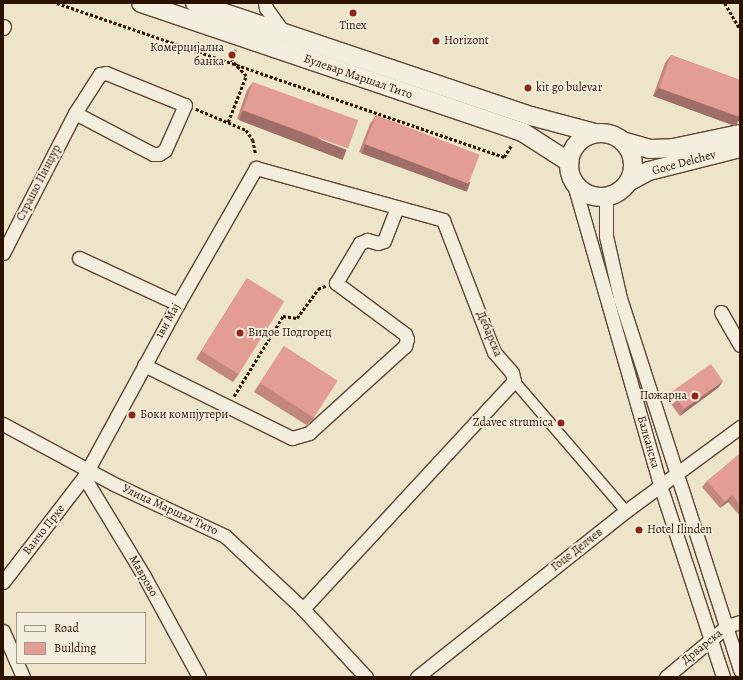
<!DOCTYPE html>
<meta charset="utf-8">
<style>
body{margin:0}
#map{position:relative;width:743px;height:680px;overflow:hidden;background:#ede5ca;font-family:Alegreya,serif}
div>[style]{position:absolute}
.path>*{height:2.5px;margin-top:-1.25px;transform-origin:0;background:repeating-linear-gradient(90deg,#2d1101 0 3px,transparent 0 5px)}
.roads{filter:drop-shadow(1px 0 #5d4633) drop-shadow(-1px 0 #5d4633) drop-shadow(0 1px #5d4633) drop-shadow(0 -1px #5d4633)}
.pedestrian>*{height:10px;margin:-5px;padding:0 5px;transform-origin:5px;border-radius:5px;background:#f3eedd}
.minor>*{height:13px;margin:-6.5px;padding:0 6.5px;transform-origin:6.5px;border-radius:6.5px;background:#f3eedd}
.secondary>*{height:18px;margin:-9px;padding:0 9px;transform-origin:9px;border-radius:9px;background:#f3eedd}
.secondary>.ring{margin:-9px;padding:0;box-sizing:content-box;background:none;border:18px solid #f3eedd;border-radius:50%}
.wall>*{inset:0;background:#c3877f}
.shaded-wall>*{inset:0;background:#9f6e68;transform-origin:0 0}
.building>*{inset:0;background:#e39d94;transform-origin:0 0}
.dots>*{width:11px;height:11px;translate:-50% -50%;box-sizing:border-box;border:2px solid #f3eedd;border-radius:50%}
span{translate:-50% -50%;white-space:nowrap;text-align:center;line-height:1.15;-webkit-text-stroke:3.5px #f3eedd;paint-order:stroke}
.poi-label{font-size:12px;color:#2d1101}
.left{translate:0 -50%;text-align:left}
.right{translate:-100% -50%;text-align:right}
.street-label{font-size:12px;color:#2d1101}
.frame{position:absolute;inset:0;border:4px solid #2d1101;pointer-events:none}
.legend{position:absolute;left:16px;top:612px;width:130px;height:52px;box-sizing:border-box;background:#f3eedd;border:1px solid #a49685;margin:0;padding:5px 7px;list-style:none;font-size:12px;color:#2d1101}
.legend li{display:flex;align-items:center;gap:8px;height:20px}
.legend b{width:20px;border:1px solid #a49685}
</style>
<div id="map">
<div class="path">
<i style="left:57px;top:3px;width:473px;rotate:19deg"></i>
<i style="left:504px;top:157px;width:15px;rotate:-58deg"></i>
<i style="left:725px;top:3px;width:30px;rotate:60deg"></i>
<i style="left:196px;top:109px;width:54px;rotate:22.8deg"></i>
<i style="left:246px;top:130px;width:12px;rotate:55deg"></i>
<i style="left:253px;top:140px;width:15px;rotate:79deg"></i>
<i style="left:228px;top:122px;width:49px;rotate:-68.6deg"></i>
<i style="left:246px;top:76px;width:22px;rotate:-133deg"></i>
<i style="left:231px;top:60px;width:11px;rotate:-68deg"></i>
<i style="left:234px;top:396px;width:94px;rotate:-58.5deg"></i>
<i style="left:283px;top:316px;width:14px;rotate:8deg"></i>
<i style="left:297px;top:318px;width:36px;rotate:-54deg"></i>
<i style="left:318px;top:289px;width:8px;rotate:-23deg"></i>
</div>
<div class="roads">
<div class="pedestrian">
<i style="left:514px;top:381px;width:172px;rotate:49.3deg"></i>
</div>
<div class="minor">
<i style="left:265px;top:3px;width:5px;rotate:79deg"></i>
<i style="left:266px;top:8px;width:29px;rotate:54deg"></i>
<i style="left:3px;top:28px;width:2px;rotate:-63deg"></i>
<i style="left:573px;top:181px;width:316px;rotate:74deg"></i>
<i style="left:660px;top:485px;width:202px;rotate:71.8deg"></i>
<i style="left:606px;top:197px;width:39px;rotate:90deg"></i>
<i style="left:606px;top:236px;width:64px;rotate:77.3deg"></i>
<i style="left:620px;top:298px;width:391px;rotate:72.1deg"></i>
<i style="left:3px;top:253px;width:157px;rotate:-62.8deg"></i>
<i style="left:75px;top:113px;width:46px;rotate:-57.3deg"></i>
<i style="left:100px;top:74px;width:6px;rotate:-9deg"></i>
<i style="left:106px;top:73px;width:85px;rotate:22.1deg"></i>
<i style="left:185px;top:105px;width:49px;rotate:114deg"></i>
<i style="left:165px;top:150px;width:7px;rotate:146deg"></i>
<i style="left:159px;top:154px;width:6px;rotate:180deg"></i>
<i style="left:153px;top:154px;width:88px;rotate:-152.3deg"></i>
<i style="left:79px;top:258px;width:109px;rotate:24.9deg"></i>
<i style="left:721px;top:312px;width:38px;rotate:60deg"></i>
<i style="left:144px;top:365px;width:165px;rotate:26.3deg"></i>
<i style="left:292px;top:438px;width:18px;rotate:-16deg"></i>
<i style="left:309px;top:433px;width:130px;rotate:-42.2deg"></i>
<i style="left:405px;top:346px;width:7px;rotate:-74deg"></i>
<i style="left:407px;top:339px;width:5px;rotate:-112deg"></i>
<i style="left:405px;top:334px;width:86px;rotate:-143.5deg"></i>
<i style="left:336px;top:283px;width:47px;rotate:-59deg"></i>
<i style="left:360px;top:243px;width:8px;rotate:-23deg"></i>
<i style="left:367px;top:240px;width:11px;rotate:15deg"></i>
<i style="left:378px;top:243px;width:6px;rotate:-18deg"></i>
<i style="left:384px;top:241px;width:36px;rotate:-69deg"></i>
<i style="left:3px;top:424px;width:126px;rotate:28.4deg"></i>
<i style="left:114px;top:484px;width:123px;rotate:25.1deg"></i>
<i style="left:225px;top:536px;width:107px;rotate:43.1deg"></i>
<i style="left:303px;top:609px;width:93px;rotate:47.2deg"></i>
<i style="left:84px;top:477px;width:116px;rotate:58.8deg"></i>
<i style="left:144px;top:576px;width:115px;rotate:61.4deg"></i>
<i style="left:3px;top:582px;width:133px;rotate:-52.4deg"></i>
<i style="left:84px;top:477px;width:197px;rotate:-61.5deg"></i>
<i style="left:178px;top:304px;width:157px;rotate:-60.2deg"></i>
<i style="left:256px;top:168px;width:194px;rotate:15.5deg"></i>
<i style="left:443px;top:220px;width:142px;rotate:68.9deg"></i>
<i style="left:494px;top:352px;width:28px;rotate:49deg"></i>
<i style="left:512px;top:373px;width:8px;rotate:76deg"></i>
<i style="left:514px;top:381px;width:311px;rotate:132.8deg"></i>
<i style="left:3px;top:631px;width:50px;rotate:66.5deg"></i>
<i style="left:417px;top:677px;width:267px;rotate:-38.5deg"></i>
<i style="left:626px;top:511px;width:142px;rotate:-36.4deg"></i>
<i style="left:666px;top:677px;width:80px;rotate:-39.9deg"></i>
<i style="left:727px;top:626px;width:14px;rotate:-17deg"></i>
</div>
<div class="secondary">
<i style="left:141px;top:3px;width:404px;rotate:18.7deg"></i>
<i style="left:524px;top:133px;width:54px;rotate:32.8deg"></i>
<i style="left:195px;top:3px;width:354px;rotate:18.6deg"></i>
<i style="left:531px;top:116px;width:66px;rotate:14.9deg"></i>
<i class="ring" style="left:569px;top:133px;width:46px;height:46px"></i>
<i style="left:622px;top:141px;width:29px;rotate:16deg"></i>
<i style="left:650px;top:149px;width:23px;rotate:-2deg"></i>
<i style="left:673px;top:148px;width:68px;rotate:-11.8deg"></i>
<i style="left:630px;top:181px;width:21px;rotate:-28deg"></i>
<i style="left:649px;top:171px;width:94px;rotate:-14.2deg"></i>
</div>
</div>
<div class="wall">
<i style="clip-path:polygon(671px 55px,740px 80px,740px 119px,735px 126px,653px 96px,665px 63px)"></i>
<i style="clip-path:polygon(253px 82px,341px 157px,237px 119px,247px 90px)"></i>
<i style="clip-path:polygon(376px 115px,464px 190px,359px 152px,370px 124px)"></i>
<i style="clip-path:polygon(247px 278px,239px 374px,233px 382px,196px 359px)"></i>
<i style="clip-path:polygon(284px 346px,314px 418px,308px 426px,254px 392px)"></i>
<i style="clip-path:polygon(719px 387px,680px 416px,668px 400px,673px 393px)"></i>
<i style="clip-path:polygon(740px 455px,740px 516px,728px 502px,720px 508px,702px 487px,707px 481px)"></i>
</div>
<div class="shaded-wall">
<i style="clip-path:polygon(659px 88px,740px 117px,740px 119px,735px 126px,653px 96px)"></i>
<i style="left:243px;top:110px;width:111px;height:11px;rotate:21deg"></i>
<i style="left:365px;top:144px;width:112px;height:10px;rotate:20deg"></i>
<i style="clip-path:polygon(723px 381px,719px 387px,680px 416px,685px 409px)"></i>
<i style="clip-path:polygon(732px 495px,728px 502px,720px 508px,725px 502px)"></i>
</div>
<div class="building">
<i style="clip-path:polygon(671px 55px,740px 80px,740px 117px,659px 88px)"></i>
<i style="left:253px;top:82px;width:112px;height:30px;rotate:20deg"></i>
<i style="left:376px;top:115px;width:111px;height:31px;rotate:21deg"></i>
<i style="left:247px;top:278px;width:44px;height:86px;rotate:32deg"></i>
<i style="left:284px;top:346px;width:64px;height:44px;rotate:33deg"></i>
<i style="left:711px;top:364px;width:21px;height:48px;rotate:55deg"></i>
<i style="clip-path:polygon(739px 454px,740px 455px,740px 505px,732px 495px,725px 502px,707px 481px)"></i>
</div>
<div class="dots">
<i style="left:353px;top:13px;background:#8f2418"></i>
<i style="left:436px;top:41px;background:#8f2418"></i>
<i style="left:232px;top:55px;background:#8f2418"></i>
<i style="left:528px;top:88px;background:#8f2418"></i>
<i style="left:240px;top:333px;background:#8f2418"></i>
<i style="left:695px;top:396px;background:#8f2418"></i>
<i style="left:132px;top:415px;background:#8f2418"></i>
<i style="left:561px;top:423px;background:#8f2418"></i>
<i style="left:639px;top:530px;background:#8f2418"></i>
</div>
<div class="poi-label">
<span style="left:353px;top:26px">Tinex</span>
<span class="left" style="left:444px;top:41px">Horizont</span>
<span class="right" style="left:224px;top:55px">Комерцијална<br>банка</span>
<span class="left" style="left:536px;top:88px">kit go bulevar</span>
<span class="left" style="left:248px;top:333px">Видое Подгорец</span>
<span class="right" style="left:687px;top:396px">Пожарна</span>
<span class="left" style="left:140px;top:415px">Боки компјутери</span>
<span class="right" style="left:553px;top:423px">Zdavec strumica</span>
<span class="left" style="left:647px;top:530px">Hotel Ilinden</span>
</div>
<div class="street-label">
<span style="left:358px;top:77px;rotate:19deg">Булевар Маршал Тито</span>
<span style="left:684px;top:163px;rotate:-15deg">Goce Delchev</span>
<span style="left:39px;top:183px;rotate:-63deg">Страшо Пинџур</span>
<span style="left:168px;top:321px;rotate:-61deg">1ви Мај</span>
<span style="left:489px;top:334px;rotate:67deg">Дебарска</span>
<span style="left:648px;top:442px;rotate:74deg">Балканска</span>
<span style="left:170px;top:510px;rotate:25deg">Улица Маршал Тито</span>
<span style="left:44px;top:530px;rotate:-52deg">Ванчо Прке</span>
<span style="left:577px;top:550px;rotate:-38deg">Гоце Делчев</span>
<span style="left:143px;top:576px;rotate:60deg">Маврово</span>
<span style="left:702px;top:647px;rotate:-39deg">Дрварска</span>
</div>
<div class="frame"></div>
<ul class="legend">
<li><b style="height:5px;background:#f3eedd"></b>Road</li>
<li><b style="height:11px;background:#e39d94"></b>Building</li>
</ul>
</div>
